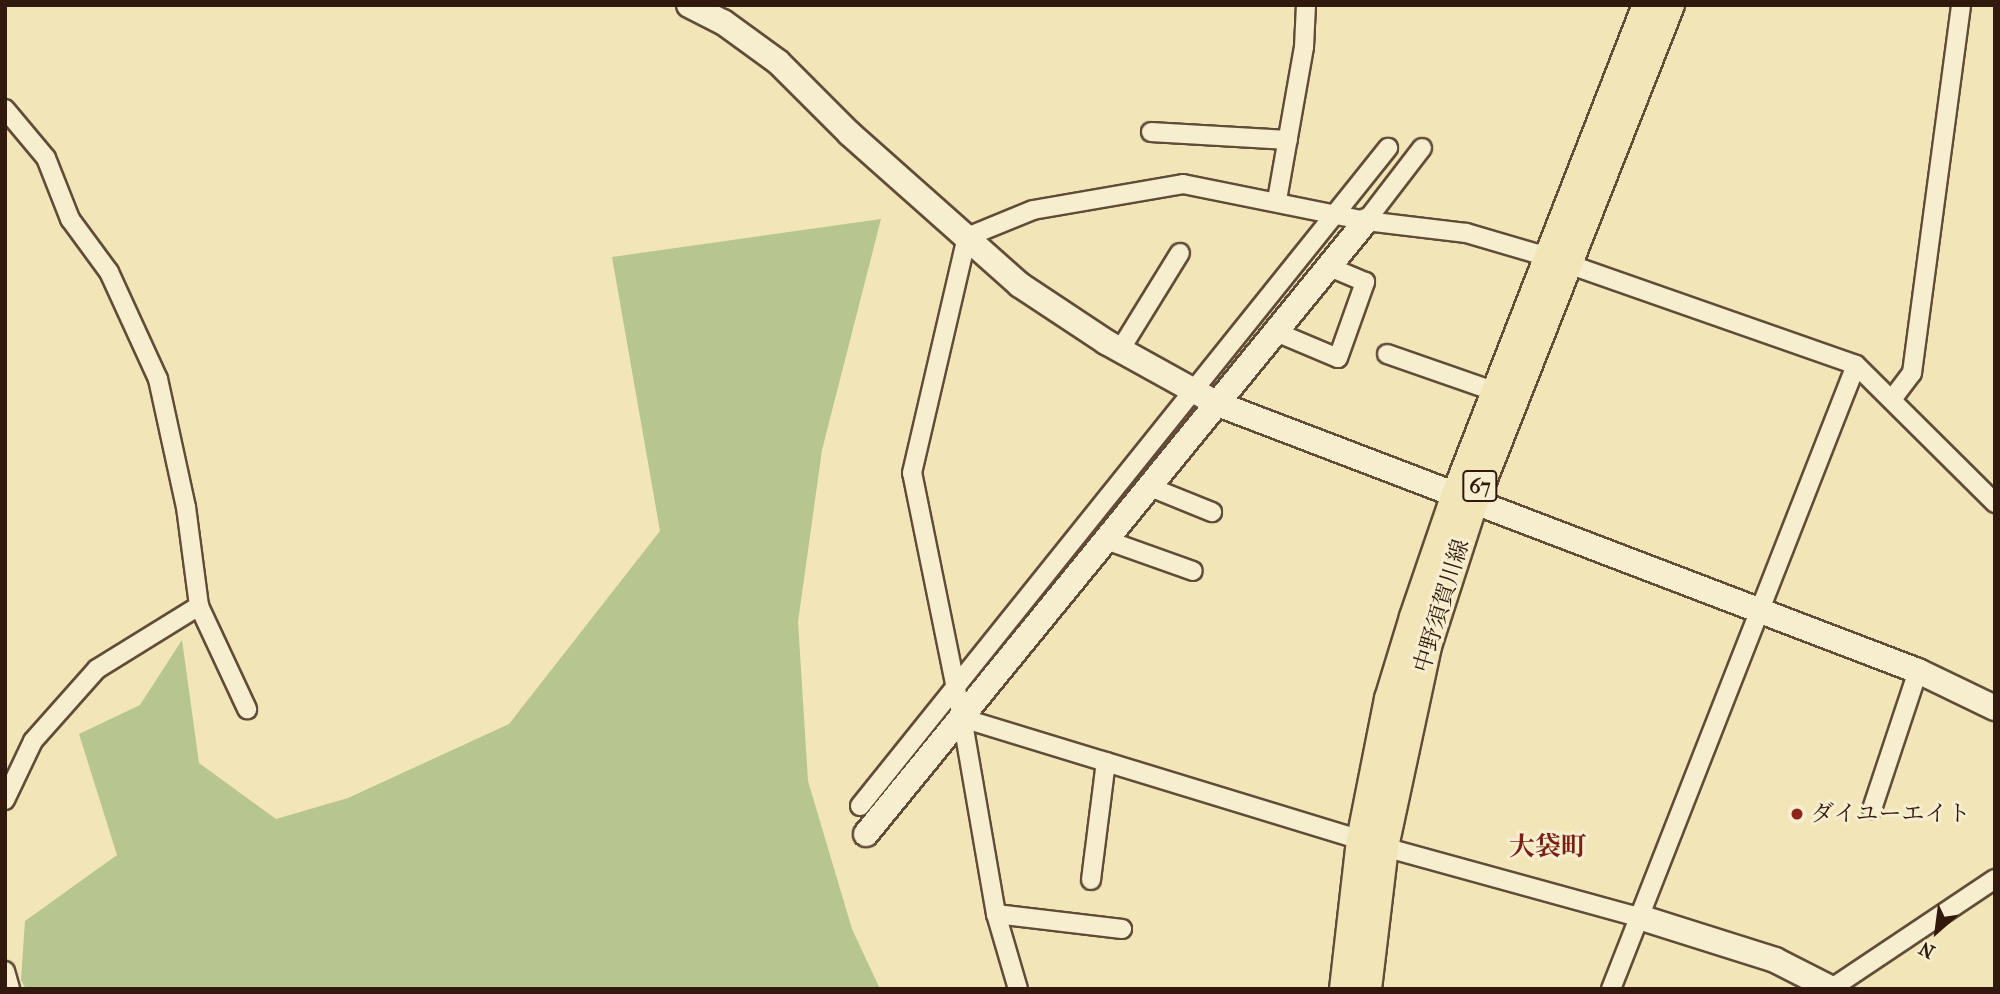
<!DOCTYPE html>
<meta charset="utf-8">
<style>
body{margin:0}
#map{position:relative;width:2000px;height:994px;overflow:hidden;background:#f2e5b7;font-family:"IM FELL French Canon","Noto Serif JP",serif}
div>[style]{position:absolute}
.green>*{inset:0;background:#b7c590}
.roads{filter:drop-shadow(2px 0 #614c38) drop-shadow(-2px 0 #614c38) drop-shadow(0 2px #614c38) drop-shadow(0 -2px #614c38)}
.street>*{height:18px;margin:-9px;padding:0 9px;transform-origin:9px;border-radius:9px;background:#f7eed0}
.secondary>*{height:24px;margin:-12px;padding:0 12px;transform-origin:12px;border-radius:12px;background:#f7eed0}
.primary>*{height:28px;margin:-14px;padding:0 14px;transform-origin:14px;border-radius:14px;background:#f2e5b7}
.dots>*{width:19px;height:19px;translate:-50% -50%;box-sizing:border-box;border:4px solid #f7eed0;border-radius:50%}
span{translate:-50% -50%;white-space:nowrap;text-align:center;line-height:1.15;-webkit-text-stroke:6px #f7eed0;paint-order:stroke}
.shield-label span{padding:2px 5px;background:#f7eed0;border:2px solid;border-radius:5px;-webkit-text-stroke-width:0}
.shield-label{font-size:21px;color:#31190d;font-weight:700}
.street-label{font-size:23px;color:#31190d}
.poi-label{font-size:23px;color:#31190d}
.left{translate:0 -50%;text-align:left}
.quarter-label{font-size:26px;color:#7a1f14;font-weight:700}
.frame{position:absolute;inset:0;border:7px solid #31190d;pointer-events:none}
.north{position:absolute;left:1902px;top:896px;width:70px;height:70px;-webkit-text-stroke:5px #f7eed0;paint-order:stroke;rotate:208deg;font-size:19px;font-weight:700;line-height:28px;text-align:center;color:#31190d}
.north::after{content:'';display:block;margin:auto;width:24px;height:32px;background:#31190d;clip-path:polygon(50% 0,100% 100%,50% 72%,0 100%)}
</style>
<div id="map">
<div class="green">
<i style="clip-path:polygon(881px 219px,822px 450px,798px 622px,808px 781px,852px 929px,880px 989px,26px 989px,21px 980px,25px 921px,117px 855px,79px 734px,140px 705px,182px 640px,199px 763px,276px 819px,348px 798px,509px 724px,660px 531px,612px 257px)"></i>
</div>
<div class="roads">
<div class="street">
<i style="left:5px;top:109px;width:64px;rotate:50.1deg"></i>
<i style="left:46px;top:158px;width:66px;rotate:68.5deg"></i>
<i style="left:70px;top:219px;width:66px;rotate:53.7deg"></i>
<i style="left:109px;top:272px;width:118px;rotate:65.4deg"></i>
<i style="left:158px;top:379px;width:131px;rotate:77.7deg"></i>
<i style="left:186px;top:507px;width:100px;rotate:82.5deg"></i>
<i style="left:199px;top:606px;width:114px;rotate:65deg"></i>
<i style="left:1151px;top:132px;width:137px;rotate:3.3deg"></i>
<i style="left:1277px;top:200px;width:155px;rotate:-80deg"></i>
<i style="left:1304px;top:47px;width:42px;rotate:-87.3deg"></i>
<i style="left:1366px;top:221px;width:92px;rotate:-52.5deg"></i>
<i style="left:1276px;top:332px;width:67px;rotate:22.8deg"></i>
<i style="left:1338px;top:358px;width:81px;rotate:-70.4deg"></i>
<i style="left:1365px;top:282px;width:39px;rotate:-157deg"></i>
<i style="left:1120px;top:350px;width:114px;rotate:-58.3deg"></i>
<i style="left:1387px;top:354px;width:115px;rotate:19.2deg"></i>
<i style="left:1893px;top:398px;width:31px;rotate:-53deg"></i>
<i style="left:1912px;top:373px;width:371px;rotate:-82.4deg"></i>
<i style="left:1150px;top:487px;width:67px;rotate:22deg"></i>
<i style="left:1106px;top:540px;width:92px;rotate:19.6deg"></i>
<i style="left:962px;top:718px;width:441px;rotate:17deg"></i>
<i style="left:1384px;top:847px;width:264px;rotate:15.4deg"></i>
<i style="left:5px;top:800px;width:65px;rotate:-64.6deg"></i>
<i style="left:33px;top:741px;width:96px;rotate:-48.4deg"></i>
<i style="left:97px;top:669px;width:120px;rotate:-31.7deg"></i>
<i style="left:860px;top:806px;width:844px;rotate:-51.26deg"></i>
<i style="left:1872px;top:809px;width:145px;rotate:-71.6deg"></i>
<i style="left:1091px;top:880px;width:119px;rotate:-82.8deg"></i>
<i style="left:996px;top:914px;width:127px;rotate:6.8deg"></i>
<i style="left:5px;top:971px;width:19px;rotate:74deg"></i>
<i style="left:1832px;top:988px;width:196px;rotate:-33.8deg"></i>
<i style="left:1018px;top:989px;width:78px;rotate:-106.3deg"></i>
<i style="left:996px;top:914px;width:199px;rotate:-99.8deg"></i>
<i style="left:962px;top:718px;width:250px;rotate:-101.5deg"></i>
<i style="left:912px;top:473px;width:242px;rotate:-76.9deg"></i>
<i style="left:967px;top:237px;width:71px;rotate:-22.2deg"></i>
<i style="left:1033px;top:210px;width:152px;rotate:-9.8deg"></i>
<i style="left:1183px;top:184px;width:187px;rotate:11.4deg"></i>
<i style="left:1366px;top:221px;width:101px;rotate:6.8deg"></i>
<i style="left:1466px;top:233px;width:85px;rotate:16.3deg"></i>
<i style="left:1548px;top:257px;width:326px;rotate:19.3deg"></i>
<i style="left:1856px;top:365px;width:196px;rotate:44.8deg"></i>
<i style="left:1611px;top:989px;width:670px;rotate:-68.56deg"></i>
</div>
<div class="secondary">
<i style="left:689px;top:5px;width:38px;rotate:27deg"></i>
<i style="left:723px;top:22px;width:68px;rotate:36deg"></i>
<i style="left:778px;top:62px;width:102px;rotate:45deg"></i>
<i style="left:850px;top:134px;width:227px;rotate:41.6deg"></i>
<i style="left:1020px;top:285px;width:103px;rotate:33.5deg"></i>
<i style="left:1106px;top:342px;width:128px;rotate:29deg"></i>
<i style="left:1218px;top:404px;width:749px;rotate:20.88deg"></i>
<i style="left:1918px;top:671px;width:85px;rotate:25.7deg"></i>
<i style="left:866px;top:834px;width:791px;rotate:-50.8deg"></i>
<i style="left:1639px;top:917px;width:143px;rotate:17.5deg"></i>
<i style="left:1775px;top:960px;width:64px;rotate:27deg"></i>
</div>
<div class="primary">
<i style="left:1344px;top:989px;width:150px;rotate:-83.5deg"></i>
<i style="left:1361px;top:840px;width:144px;rotate:-78.8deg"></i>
<i style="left:1389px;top:699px;width:86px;rotate:-73deg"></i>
<i style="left:1414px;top:617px;width:127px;rotate:-71.1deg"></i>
<i style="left:1455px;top:497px;width:528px;rotate:-68.68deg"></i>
<i style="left:1367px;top:989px;width:143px;rotate:-83.2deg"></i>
<i style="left:1384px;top:847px;width:206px;rotate:-77.9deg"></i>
<i style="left:1427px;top:646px;width:149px;rotate:-72.1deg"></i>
<i style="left:1473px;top:504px;width:536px;rotate:-68.46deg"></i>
</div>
</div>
<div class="dots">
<i style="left:1797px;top:814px;background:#8f2418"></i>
</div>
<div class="shield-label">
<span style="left:1480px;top:486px">67</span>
</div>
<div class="street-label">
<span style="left:1442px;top:606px;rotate:-73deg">中野須賀川線</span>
</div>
<div class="poi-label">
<span class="left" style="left:1811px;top:814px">ダイユーエイト</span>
</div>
<div class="quarter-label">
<span style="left:1548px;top:847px">大袋町</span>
</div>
<div class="frame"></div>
<div class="north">N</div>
</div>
